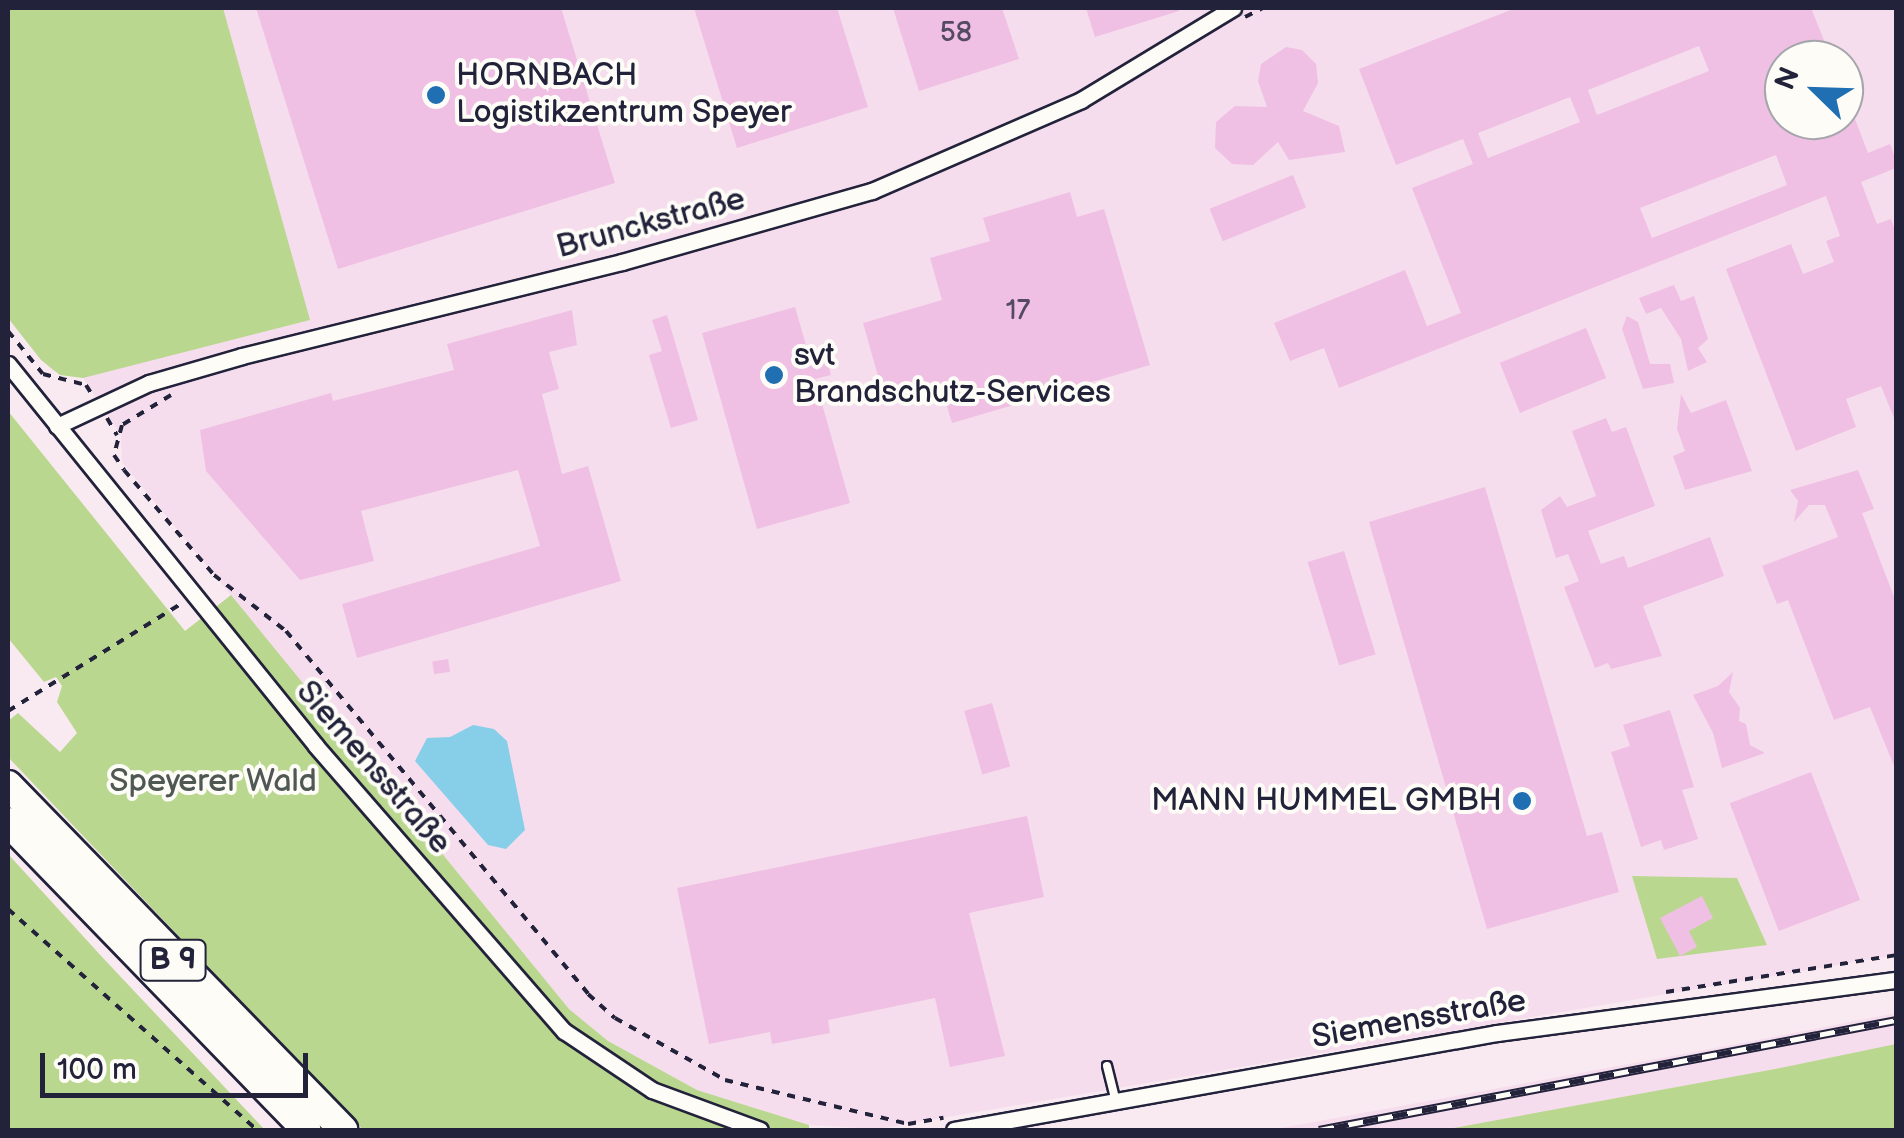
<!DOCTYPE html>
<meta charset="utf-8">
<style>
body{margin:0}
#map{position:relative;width:1904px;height:1138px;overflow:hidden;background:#f9eaf1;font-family:"Balsamiq Sans",sans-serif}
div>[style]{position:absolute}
.built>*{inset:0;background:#f6dded}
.green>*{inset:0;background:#bad78f}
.water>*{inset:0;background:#87cfe9}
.building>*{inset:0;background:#efc0e3;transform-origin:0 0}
.path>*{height:4px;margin-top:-2px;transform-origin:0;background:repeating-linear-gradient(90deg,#22223b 0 8px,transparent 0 16px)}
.roads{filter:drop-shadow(2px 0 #22223b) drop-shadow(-2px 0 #22223b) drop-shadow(0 2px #22223b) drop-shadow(0 -2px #22223b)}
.service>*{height:8px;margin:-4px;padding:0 4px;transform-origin:4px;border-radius:4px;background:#fdfcf7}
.minor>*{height:15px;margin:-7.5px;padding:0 7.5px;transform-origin:7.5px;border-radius:7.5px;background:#fdfcf7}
.trunk>*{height:28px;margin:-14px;padding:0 14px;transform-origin:14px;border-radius:14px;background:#fdfcf7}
.rail>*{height:9px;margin-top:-4.5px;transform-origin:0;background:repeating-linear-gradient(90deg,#fdfcf7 0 15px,#22223b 0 30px);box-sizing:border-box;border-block:2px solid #22223b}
.dots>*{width:28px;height:28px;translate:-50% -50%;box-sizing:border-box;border:5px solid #fdfcf7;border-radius:50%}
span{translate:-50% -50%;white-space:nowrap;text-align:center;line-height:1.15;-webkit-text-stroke:8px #fdfcf7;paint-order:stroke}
.number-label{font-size:28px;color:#554a65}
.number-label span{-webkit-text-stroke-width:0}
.shield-label span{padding:2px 8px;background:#fdfcf7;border:2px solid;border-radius:8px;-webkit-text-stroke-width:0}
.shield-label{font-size:30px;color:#22223b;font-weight:700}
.poi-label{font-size:32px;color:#22223b}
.left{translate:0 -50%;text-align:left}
.right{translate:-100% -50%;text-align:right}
.street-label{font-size:32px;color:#22223b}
.park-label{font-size:32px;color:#505854}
.frame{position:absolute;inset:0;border:10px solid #22223b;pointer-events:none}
.north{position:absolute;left:1764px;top:40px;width:100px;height:100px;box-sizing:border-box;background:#fdfcf7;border:2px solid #a5a5ac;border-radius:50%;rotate:293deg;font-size:28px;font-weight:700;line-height:40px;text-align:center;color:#22223b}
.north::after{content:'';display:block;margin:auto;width:35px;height:45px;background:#1f6fb2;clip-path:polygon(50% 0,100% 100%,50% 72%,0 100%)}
.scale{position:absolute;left:40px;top:1053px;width:268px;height:45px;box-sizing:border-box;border:5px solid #22223b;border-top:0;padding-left:12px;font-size:30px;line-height:35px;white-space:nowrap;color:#22223b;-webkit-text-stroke:8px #fdfcf7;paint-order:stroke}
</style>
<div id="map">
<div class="built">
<i style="clip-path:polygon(evenodd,8px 8px,1896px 8px,1896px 955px,878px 1129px,809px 1125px,697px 1090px,608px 1041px,569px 1009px,122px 462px,121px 435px,83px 378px,52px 371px,8px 318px,8px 8px,1784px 60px,1844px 60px,1844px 120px,1784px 120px,1784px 60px)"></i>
<i style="clip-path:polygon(1896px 1013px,1896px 1130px,1270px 1130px,1721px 1047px)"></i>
</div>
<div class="green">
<i style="clip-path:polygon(8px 8px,223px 8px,310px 320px,83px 378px,60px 375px,41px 360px,8px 318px)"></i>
<i style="clip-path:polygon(8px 411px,185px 631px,231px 595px,569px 1009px,608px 1041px,697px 1090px,809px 1125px,809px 1130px,363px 1130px,8px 757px,8px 721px,18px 713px,60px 752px,77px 733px,57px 702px,62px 686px,56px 677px,44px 682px,8px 638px)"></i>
<i style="clip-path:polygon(8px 854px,103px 958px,265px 1130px,8px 1130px)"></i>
<i style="clip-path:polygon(1632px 876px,1737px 878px,1767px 945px,1657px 959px)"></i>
<i style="clip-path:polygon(1896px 1044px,1896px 1130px,1443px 1130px,1775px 1069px)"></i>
</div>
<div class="water">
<i style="clip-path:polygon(473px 725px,494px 729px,507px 741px,525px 830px,506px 849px,488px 845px,415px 761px,427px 738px,450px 737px)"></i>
</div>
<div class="building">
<i style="clip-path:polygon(256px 8px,561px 8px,615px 183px,338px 269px)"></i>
<i style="clip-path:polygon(694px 8px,837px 8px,868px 107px,737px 148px)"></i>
<i style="clip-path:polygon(893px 8px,1002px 8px,1019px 59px,919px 91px)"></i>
<i style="clip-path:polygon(1086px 8px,1179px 8px,1179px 11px,1095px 37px)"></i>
<i style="clip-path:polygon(evenodd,1516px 8px,1811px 8px,1832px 60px,1784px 60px,1784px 120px,1844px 120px,1845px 93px,1868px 153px,1890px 144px,1896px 160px,1896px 168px,1861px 182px,1877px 224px,1891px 219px,1896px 234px,1896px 423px,1881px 386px,1846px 399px,1856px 427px,1796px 451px,1726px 269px,1791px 244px,1803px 274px,1834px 262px,1826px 241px,1840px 236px,1826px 196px,1339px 388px,1324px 348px,1290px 361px,1274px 323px,1405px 270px,1427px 326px,1461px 313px,1412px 188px,1473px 164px,1463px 139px,1396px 165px,1359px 69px,1516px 8px,1699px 46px,1709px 71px,1597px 115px,1588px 90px,1699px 46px,1516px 8px,1570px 97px,1580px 122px,1488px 158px,1478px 133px,1570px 97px,1516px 8px,1776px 155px,1787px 185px,1652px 238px,1640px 208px,1776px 155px)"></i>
<i style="clip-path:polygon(1286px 47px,1302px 50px,1316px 64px,1318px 83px,1303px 111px,1339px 126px,1345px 152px,1289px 160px,1278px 142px,1253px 165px,1232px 164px,1215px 148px,1216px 122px,1235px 106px,1267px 107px,1258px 81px,1261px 64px)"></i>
<i style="left:1293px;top:175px;width:35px;height:90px;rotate:68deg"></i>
<i style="clip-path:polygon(1070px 192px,1077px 217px,1104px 209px,1150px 365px,952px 423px,941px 387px,886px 404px,863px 323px,942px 300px,930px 258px,990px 241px,983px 218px)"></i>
<i style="clip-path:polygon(1674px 285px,1681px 301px,1694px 296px,1708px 339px,1698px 348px,1707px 362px,1688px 371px,1681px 339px,1661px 308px,1646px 314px,1639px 298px)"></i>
<i style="clip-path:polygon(795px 307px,808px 352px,823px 348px,831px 375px,815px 379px,850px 503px,757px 529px,702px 333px)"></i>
<i style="clip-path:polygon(572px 310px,577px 345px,549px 352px,559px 389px,542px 394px,562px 474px,588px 466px,621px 581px,357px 658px,342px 604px,540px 546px,518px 470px,361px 511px,374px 561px,300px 580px,206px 471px,200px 430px,331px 393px,333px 401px,454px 370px,447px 344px)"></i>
<i style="clip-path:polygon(667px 315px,698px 420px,671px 428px,649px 355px,662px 351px,652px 320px)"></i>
<i style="clip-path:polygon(1627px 316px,1638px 322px,1650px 364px,1670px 364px,1674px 383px,1643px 389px,1622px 329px)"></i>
<i style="left:1586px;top:328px;width:54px;height:93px;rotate:68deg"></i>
<i style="clip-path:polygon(1681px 394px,1691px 413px,1726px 400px,1752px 471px,1685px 490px,1673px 456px,1685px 451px,1677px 429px)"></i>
<i style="clip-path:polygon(1606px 418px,1612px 432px,1626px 427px,1655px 506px,1588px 531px,1601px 564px,1624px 556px,1628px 568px,1710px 537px,1724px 576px,1643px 606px,1662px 656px,1611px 669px,1608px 663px,1595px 668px,1564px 587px,1579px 581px,1568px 554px,1556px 558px,1541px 510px,1560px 496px,1567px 507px,1596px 496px,1572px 431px)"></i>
<i style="clip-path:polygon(1858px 470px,1874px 509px,1862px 513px,1896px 602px,1896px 771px,1870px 707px,1834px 720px,1788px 600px,1777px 604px,1762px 566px,1838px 537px,1825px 505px,1809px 505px,1794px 522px,1798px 501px,1790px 490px)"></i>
<i style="clip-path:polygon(1485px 487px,1587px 836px,1602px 832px,1619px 892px,1487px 929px,1369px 522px)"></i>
<i style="left:1344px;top:551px;width:108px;height:38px;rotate:73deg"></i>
<i style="left:448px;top:659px;width:13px;height:16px;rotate:81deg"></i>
<i style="clip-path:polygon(1733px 672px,1729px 692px,1740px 708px,1739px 721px,1746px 724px,1750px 745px,1765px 753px,1722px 768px,1713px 733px,1693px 695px,1718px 686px)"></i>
<i style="left:992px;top:703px;width:66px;height:29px;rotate:74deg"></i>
<i style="clip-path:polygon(1670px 710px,1694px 787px,1682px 790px,1698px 839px,1664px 850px,1661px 840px,1641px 847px,1611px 752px,1630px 746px,1623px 725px)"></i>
<i style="left:1811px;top:772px;width:137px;height:87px;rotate:69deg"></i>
<i style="clip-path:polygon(1027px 816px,1044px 897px,969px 913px,1005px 1056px,950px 1067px,935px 998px,828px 1020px,830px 1033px,772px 1044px,770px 1032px,709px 1044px,677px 888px)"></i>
<i style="clip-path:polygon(1702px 896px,1713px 918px,1689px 931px,1697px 947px,1680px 956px,1660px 918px)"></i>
</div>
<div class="path">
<i style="left:1245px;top:17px;width:20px;rotate:-27deg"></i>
<i style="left:8px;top:331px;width:55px;rotate:50.9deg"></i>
<i style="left:43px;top:374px;width:44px;rotate:14.3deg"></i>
<i style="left:86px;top:385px;width:9px;rotate:58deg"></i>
<i style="left:171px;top:395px;width:57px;rotate:148.5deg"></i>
<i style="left:122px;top:425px;width:31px;rotate:105deg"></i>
<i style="left:114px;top:455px;width:18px;rotate:56deg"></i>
<i style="left:124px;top:470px;width:138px;rotate:49.4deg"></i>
<i style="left:214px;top:575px;width:91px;rotate:37.9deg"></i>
<i style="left:286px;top:631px;width:472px;rotate:50.2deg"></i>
<i style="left:588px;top:994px;width:36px;rotate:42deg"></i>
<i style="left:615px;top:1018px;width:126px;rotate:29.4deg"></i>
<i style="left:725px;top:1080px;width:188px;rotate:13.5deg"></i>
<i style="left:908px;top:1124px;width:36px;rotate:-10deg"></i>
<i style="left:107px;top:418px;width:20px;rotate:60deg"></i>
<i style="left:8px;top:711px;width:205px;rotate:-31.8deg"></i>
<i style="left:8px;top:909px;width:333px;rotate:41.6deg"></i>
<i style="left:1666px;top:992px;width:233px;rotate:-9.1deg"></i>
</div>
<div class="roads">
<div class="service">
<i style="left:1107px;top:1066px;width:36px;rotate:76deg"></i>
</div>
<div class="minor">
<i style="left:8px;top:364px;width:491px;rotate:51.1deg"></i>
<i style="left:316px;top:746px;width:378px;rotate:49deg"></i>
<i style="left:564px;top:1031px;width:106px;rotate:33.8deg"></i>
<i style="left:652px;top:1090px;width:115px;rotate:20.3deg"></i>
<i style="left:57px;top:426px;width:102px;rotate:-25.1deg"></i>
<i style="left:149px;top:383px;width:97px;rotate:-16.2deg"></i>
<i style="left:242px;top:356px;width:391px;rotate:-13.9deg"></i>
<i style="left:622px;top:262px;width:260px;rotate:-15.9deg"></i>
<i style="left:872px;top:191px;width:228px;rotate:-23.5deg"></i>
<i style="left:1081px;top:100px;width:178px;rotate:-31.2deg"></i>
<i style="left:954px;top:1130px;width:552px;rotate:-10.13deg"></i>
<i style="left:1497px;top:1033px;width:403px;rotate:-7.6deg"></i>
</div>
<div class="trunk">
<i style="left:8px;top:785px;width:481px;rotate:45.8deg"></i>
<i style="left:8px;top:822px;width:429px;rotate:45.9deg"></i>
</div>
</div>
<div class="rail">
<i style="left:1319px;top:1130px;width:587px;rotate:-10.79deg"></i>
</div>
<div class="dots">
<i style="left:436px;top:95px;background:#1f6fb2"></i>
<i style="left:774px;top:375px;background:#1f6fb2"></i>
<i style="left:1522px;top:801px;background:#1f6fb2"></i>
</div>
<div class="number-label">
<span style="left:956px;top:33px">58</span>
<span style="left:1018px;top:311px">17</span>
</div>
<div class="shield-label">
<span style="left:173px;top:960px">B 9</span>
</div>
<div class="poi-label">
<span class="left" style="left:456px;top:95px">HORNBACH<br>Logistikzentrum Speyer</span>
<span class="left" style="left:794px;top:375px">svt<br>Brandschutz-Services</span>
<span class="right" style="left:1502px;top:801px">MANN HUMMEL GMBH</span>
</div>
<div class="street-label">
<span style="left:651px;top:224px;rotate:-15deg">Brunckstraße</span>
<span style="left:373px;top:768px;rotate:49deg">Siemensstraße</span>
<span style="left:1419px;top:1020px;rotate:-10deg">Siemensstraße</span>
</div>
<div class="park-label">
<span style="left:213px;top:782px">Speyerer Wald</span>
</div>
<div class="frame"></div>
<div class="north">N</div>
<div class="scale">100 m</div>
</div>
